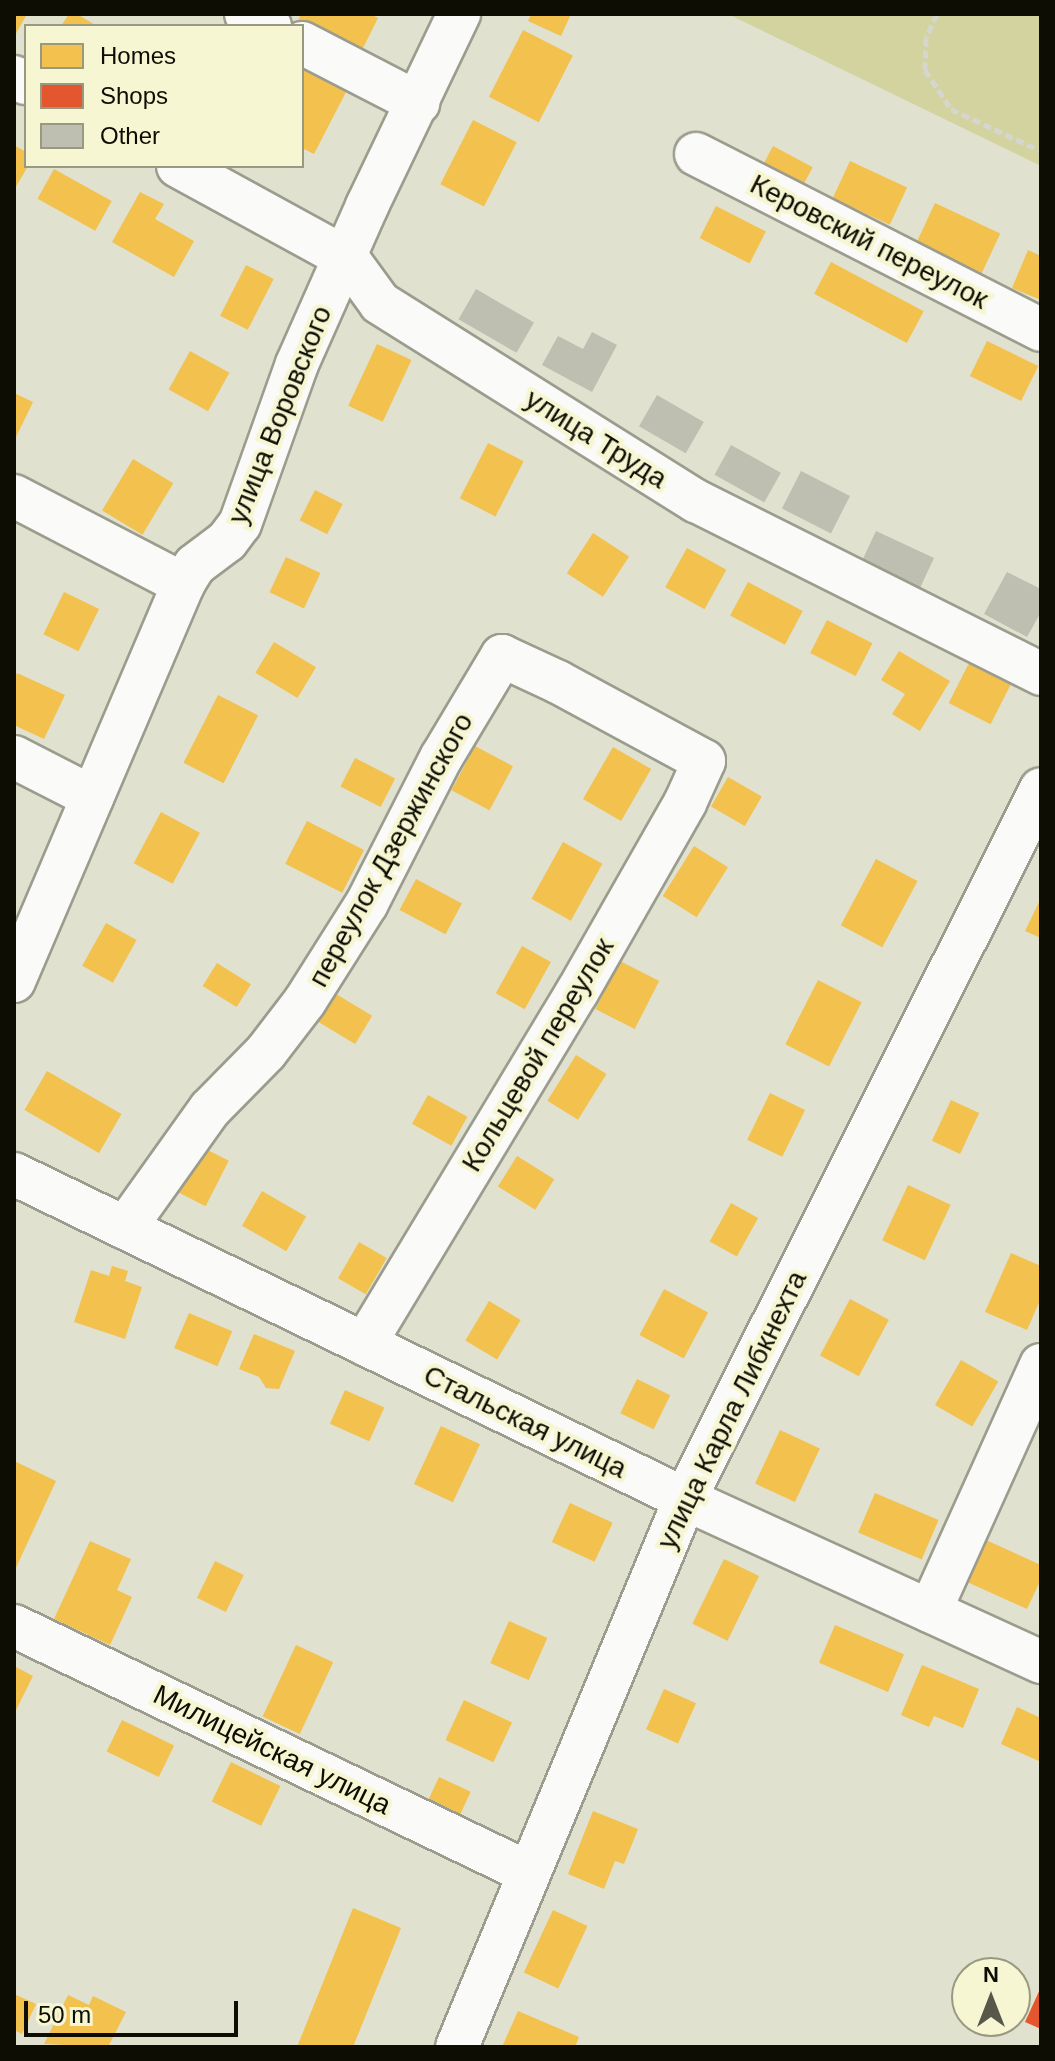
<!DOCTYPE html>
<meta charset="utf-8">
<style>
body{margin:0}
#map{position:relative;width:1055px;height:2061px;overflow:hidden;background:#e0e1ce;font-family:Helvetica,sans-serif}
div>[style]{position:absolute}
.green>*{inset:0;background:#d3d3a0}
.homes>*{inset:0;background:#f2c14e;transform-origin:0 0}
.shops>*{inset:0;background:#e4572e}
.building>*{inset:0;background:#bebfb0;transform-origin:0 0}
.path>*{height:5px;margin-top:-2.5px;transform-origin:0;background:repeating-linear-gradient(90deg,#d6d6d1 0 8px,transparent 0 12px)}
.roads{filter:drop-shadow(2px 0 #9c9c8e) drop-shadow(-2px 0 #9c9c8e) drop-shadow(0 2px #9c9c8e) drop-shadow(0 -2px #9c9c8e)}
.minor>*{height:42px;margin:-21px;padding:0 21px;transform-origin:21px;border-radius:21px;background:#fafaf8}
span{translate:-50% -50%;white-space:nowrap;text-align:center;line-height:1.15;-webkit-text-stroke:8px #f6f6d3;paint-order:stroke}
.street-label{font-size:28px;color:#0d0d03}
.frame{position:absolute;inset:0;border:16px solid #0d0d03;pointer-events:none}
.legend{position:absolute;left:24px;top:24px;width:280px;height:144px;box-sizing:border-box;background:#f6f6d3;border:2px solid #999980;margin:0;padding:10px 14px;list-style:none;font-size:24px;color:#0d0d03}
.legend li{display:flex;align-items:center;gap:16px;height:40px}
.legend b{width:40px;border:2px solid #999980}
.north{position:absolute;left:951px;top:1957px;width:80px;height:80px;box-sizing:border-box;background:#f6f6d3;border:2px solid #999980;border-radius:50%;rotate:0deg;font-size:22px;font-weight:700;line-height:32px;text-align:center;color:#0d0d03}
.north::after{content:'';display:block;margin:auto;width:28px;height:36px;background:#57574a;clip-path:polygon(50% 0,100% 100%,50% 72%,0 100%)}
.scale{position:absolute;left:24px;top:2001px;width:214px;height:36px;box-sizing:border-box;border:4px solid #0d0d03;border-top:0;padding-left:10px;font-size:24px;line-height:28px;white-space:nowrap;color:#0d0d03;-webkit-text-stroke:6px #f6f6d3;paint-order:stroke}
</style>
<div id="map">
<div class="green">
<i style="clip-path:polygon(728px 14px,1041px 14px,1041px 166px)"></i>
</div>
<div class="homes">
<i style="clip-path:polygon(14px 14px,27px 14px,14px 37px)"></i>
<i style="clip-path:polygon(69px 14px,77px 14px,97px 26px,61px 26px)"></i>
<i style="clip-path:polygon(301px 14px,370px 14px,378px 18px,360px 54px,297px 22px)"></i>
<i style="clip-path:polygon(531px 14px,571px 14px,561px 36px,528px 21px)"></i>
<i style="left:523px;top:30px;width:56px;height:75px;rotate:27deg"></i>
<i style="clip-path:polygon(302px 69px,346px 92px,314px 154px,302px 148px)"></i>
<i style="left:473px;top:120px;width:49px;height:72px;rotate:27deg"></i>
<i style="clip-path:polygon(14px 145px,26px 152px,28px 166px,14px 190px)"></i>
<i style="left:773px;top:146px;width:45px;height:25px;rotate:28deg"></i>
<i style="left:850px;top:161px;width:63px;height:41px;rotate:25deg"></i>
<i style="left:54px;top:169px;width:66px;height:34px;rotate:29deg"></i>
<i style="clip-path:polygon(140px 192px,164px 204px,155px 219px,194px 241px,174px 277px,112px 242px)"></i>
<i style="left:935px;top:203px;width:72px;height:45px;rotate:25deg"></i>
<i style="left:716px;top:206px;width:56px;height:36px;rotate:27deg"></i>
<i style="clip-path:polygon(1028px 250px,1041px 256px,1041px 300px,1012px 288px)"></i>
<i style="left:831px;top:262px;width:105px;height:36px;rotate:28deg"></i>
<i style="left:246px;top:265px;width:31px;height:57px;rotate:27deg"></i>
<i style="left:987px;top:341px;width:57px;height:39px;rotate:26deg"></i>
<i style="left:377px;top:344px;width:38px;height:68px;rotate:25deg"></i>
<i style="left:190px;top:351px;width:45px;height:44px;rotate:29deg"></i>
<i style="clip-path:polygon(14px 393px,33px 402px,14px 441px)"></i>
<i style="left:488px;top:443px;width:40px;height:62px;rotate:27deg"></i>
<i style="left:133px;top:459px;width:47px;height:60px;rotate:31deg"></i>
<i style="left:315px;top:490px;width:31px;height:34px;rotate:27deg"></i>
<i style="left:593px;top:533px;width:43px;height:48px;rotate:33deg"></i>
<i style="left:687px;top:548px;width:45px;height:45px;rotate:29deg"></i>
<i style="left:286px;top:557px;width:38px;height:39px;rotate:25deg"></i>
<i style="left:748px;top:582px;width:62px;height:38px;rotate:28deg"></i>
<i style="left:64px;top:592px;width:39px;height:47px;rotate:26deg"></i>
<i style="left:827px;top:620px;width:51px;height:37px;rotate:27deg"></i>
<i style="left:274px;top:642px;width:49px;height:36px;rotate:31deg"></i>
<i style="clip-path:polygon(899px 651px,950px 681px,920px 731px,892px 714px,905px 694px,881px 680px)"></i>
<i style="left:970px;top:661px;width:47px;height:47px;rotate:27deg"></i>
<i style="clip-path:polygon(17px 673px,65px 695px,44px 739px,14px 725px,14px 680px)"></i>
<i style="left:218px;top:695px;width:45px;height:76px;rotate:27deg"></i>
<i style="left:475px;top:746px;width:43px;height:50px;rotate:28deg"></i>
<i style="left:613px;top:747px;width:44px;height:60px;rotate:30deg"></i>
<i style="left:355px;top:758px;width:45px;height:32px;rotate:27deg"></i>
<i style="left:728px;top:777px;width:39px;height:34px;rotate:30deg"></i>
<i style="left:161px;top:812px;width:44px;height:58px;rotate:28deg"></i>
<i style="left:307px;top:821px;width:64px;height:48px;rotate:27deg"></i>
<i style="left:563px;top:842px;width:45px;height:65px;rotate:29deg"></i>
<i style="left:694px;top:846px;width:40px;height:59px;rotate:32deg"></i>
<i style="left:876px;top:859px;width:47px;height:75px;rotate:28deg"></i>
<i style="left:416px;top:879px;width:52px;height:35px;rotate:28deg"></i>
<i style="clip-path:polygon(1041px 898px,1041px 938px,1025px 931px)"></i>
<i style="left:106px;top:923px;width:35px;height:49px;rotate:29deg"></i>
<i style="left:522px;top:946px;width:33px;height:54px;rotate:29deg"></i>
<i style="left:620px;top:961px;width:44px;height:54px;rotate:27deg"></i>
<i style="left:217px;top:963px;width:40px;height:27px;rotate:32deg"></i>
<i style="left:818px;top:980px;width:49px;height:72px;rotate:27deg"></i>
<i style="left:331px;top:991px;width:48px;height:33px;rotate:31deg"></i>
<i style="left:576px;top:1055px;width:36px;height:54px;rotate:32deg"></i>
<i style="left:47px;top:1071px;width:86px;height:45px;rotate:30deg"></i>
<i style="left:770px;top:1093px;width:39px;height:52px;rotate:26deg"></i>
<i style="left:428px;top:1095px;width:45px;height:33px;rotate:29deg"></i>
<i style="left:951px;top:1100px;width:31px;height:45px;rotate:25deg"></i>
<i style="left:194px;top:1143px;width:39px;height:51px;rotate:27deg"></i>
<i style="left:517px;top:1156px;width:44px;height:36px;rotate:32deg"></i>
<i style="left:908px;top:1185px;width:47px;height:61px;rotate:25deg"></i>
<i style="left:262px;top:1191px;width:51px;height:40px;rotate:30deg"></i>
<i style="left:731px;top:1203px;width:31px;height:44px;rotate:29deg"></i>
<i style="left:359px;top:1242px;width:32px;height:42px;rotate:30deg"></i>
<i style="clip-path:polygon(1011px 1253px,1041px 1266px,1041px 1298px,1027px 1330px,985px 1312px)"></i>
<i style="clip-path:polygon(112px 1266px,128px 1271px,125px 1281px,142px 1287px,125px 1339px,74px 1322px,91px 1270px,109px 1276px)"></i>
<i style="left:664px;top:1289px;width:50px;height:52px;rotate:28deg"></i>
<i style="left:850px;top:1299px;width:44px;height:64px;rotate:28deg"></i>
<i style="left:489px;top:1301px;width:37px;height:46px;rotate:31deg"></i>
<i style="left:189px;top:1313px;width:47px;height:38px;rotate:23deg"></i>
<i style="clip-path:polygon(254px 1334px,295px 1351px,279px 1389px,266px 1388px,259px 1377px,239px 1369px)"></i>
<i style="left:961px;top:1360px;width:43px;height:52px;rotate:30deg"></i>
<i style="left:637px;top:1379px;width:37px;height:38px;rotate:26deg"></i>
<i style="left:345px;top:1390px;width:43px;height:37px;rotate:24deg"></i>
<i style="left:441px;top:1426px;width:43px;height:64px;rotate:25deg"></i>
<i style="left:780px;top:1430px;width:44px;height:59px;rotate:25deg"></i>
<i style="clip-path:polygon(14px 1461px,56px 1481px,14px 1572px)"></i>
<i style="left:875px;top:1493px;width:69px;height:43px;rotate:23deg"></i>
<i style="left:570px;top:1503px;width:47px;height:43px;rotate:25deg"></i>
<i style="clip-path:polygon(975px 1535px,1041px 1565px,1041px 1579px,1027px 1609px,956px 1577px)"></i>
<i style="clip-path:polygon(90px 1541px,131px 1559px,117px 1590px,132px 1597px,110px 1645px,54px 1619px)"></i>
<i style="left:724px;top:1559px;width:39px;height:72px;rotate:26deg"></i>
<i style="left:215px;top:1561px;width:32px;height:41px;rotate:26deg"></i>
<i style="left:509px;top:1621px;width:42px;height:46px;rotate:24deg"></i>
<i style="left:835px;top:1625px;width:75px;height:41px;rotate:23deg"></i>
<i style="left:296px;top:1645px;width:41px;height:79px;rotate:25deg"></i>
<i style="clip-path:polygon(922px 1665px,979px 1689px,963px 1728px,934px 1716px,929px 1727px,901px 1715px)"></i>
<i style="clip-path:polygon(14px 1666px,33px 1676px,14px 1714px)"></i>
<i style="left:664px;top:1689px;width:35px;height:44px;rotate:24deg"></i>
<i style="left:464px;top:1700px;width:53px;height:44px;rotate:25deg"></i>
<i style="clip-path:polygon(1017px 1707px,1041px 1718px,1041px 1762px,1001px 1744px)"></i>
<i style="left:122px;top:1720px;width:58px;height:35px;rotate:26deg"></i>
<i style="left:231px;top:1762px;width:55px;height:44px;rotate:26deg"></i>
<i style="left:439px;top:1777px;width:35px;height:37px;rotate:25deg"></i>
<i style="clip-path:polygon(593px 1811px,638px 1829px,624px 1864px,615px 1861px,604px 1889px,568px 1874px)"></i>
<i style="clip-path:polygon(353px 1908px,401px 1928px,353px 2047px,297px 2047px)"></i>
<i style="left:553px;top:1910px;width:38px;height:69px;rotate:25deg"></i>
<i style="clip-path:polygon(14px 1994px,36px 2004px,22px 2034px,14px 2030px)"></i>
<i style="clip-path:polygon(68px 1995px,89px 2005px,93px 1996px,126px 2012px,108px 2047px,44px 2044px)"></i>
<i style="clip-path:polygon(518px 2011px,579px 2037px,575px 2047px,502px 2047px)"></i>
</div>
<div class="shops">
<i style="clip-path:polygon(1041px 1987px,1041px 2029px,1025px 2022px)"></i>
</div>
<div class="building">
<i style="left:476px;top:289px;width:67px;height:35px;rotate:30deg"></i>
<i style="clip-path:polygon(592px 332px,617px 345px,592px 392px,542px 365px,558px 336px,583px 349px)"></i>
<i style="left:657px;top:395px;width:54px;height:36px;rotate:30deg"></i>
<i style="left:731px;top:445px;width:57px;height:34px;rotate:29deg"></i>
<i style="left:801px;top:471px;width:55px;height:42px;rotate:27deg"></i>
<i style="left:876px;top:531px;width:64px;height:34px;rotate:25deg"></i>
<i style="clip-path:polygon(1007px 572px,1041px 589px,1041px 612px,1027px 637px,984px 614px)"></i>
</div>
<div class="path">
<i style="left:937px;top:14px;width:26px;rotate:115deg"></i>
<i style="left:926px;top:38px;width:32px;rotate:92deg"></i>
<i style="left:925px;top:70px;width:47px;rotate:56.3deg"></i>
<i style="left:951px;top:109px;width:99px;rotate:25deg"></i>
</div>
<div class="roads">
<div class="minor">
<i style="left:246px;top:14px;width:27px;rotate:27deg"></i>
<i style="left:302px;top:43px;width:131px;rotate:27.3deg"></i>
<i style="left:14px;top:77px;width:13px;rotate:27deg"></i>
<i style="left:696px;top:154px;width:387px;rotate:27deg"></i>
<i style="left:178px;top:166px;width:194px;rotate:28.7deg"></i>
<i style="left:348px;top:259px;width:54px;rotate:54deg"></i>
<i style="left:380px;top:303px;width:373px;rotate:32.1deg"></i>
<i style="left:696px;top:501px;width:386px;rotate:26.6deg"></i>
<i style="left:14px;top:496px;width:191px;rotate:27.5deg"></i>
<i style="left:14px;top:757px;width:88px;rotate:27.1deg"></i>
<i style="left:14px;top:981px;width:431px;rotate:-66.9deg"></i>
<i style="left:183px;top:584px;width:22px;rotate:-58deg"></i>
<i style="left:195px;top:565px;width:40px;rotate:-37deg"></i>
<i style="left:227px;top:541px;width:21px;rotate:-53deg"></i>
<i style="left:240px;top:524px;width:170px;rotate:-70.4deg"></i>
<i style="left:297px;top:364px;width:173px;rotate:-66.1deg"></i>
<i style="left:367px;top:206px;width:213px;rotate:-64.4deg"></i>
<i style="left:14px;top:1174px;width:746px;rotate:25.84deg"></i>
<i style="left:685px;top:1499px;width:392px;rotate:24.6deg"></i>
<i style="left:125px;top:1228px;width:146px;rotate:-54.5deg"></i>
<i style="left:210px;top:1109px;width:80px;rotate:-45.5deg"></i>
<i style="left:266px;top:1052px;width:64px;rotate:-52.6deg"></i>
<i style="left:305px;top:1001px;width:116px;rotate:-57.7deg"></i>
<i style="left:367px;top:903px;width:163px;rotate:-63deg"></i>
<i style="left:441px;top:758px;width:119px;rotate:-59.1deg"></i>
<i style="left:502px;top:656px;width:62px;rotate:24.9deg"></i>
<i style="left:558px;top:682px;width:166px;rotate:28.4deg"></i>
<i style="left:704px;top:761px;width:46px;rotate:114.3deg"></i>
<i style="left:685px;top:803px;width:218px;rotate:119.7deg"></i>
<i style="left:577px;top:992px;width:411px;rotate:121.1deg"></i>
<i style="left:930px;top:1611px;width:270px;rotate:-65.7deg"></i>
<i style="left:14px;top:1626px;width:571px;rotate:25.62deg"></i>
<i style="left:457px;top:2047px;width:594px;rotate:-67.41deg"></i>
<i style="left:685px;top:1499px;width:794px;rotate:-63.37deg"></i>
</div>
</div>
<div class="street-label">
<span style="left:869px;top:242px;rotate:27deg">Керовский переулок</span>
<span style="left:280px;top:415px;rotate:-68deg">улица Воровского</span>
<span style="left:596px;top:439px;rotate:32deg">улица Труда</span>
<span style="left:391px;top:850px;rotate:-61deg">переулок Дзержинского</span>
<span style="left:538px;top:1055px;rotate:-59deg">Кольцевой переулок</span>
<span style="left:732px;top:1410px;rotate:-64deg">улица Карла Либкнехта</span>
<span style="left:525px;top:1422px;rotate:26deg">Стальская улица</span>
<span style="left:272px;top:1750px;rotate:26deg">Милицейская улица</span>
</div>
<div class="frame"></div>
<ul class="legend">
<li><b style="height:22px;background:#f2c14e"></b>Homes</li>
<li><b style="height:22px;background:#e4572e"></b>Shops</li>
<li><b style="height:22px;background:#bebfb0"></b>Other</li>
</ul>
<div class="north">N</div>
<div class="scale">50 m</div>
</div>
